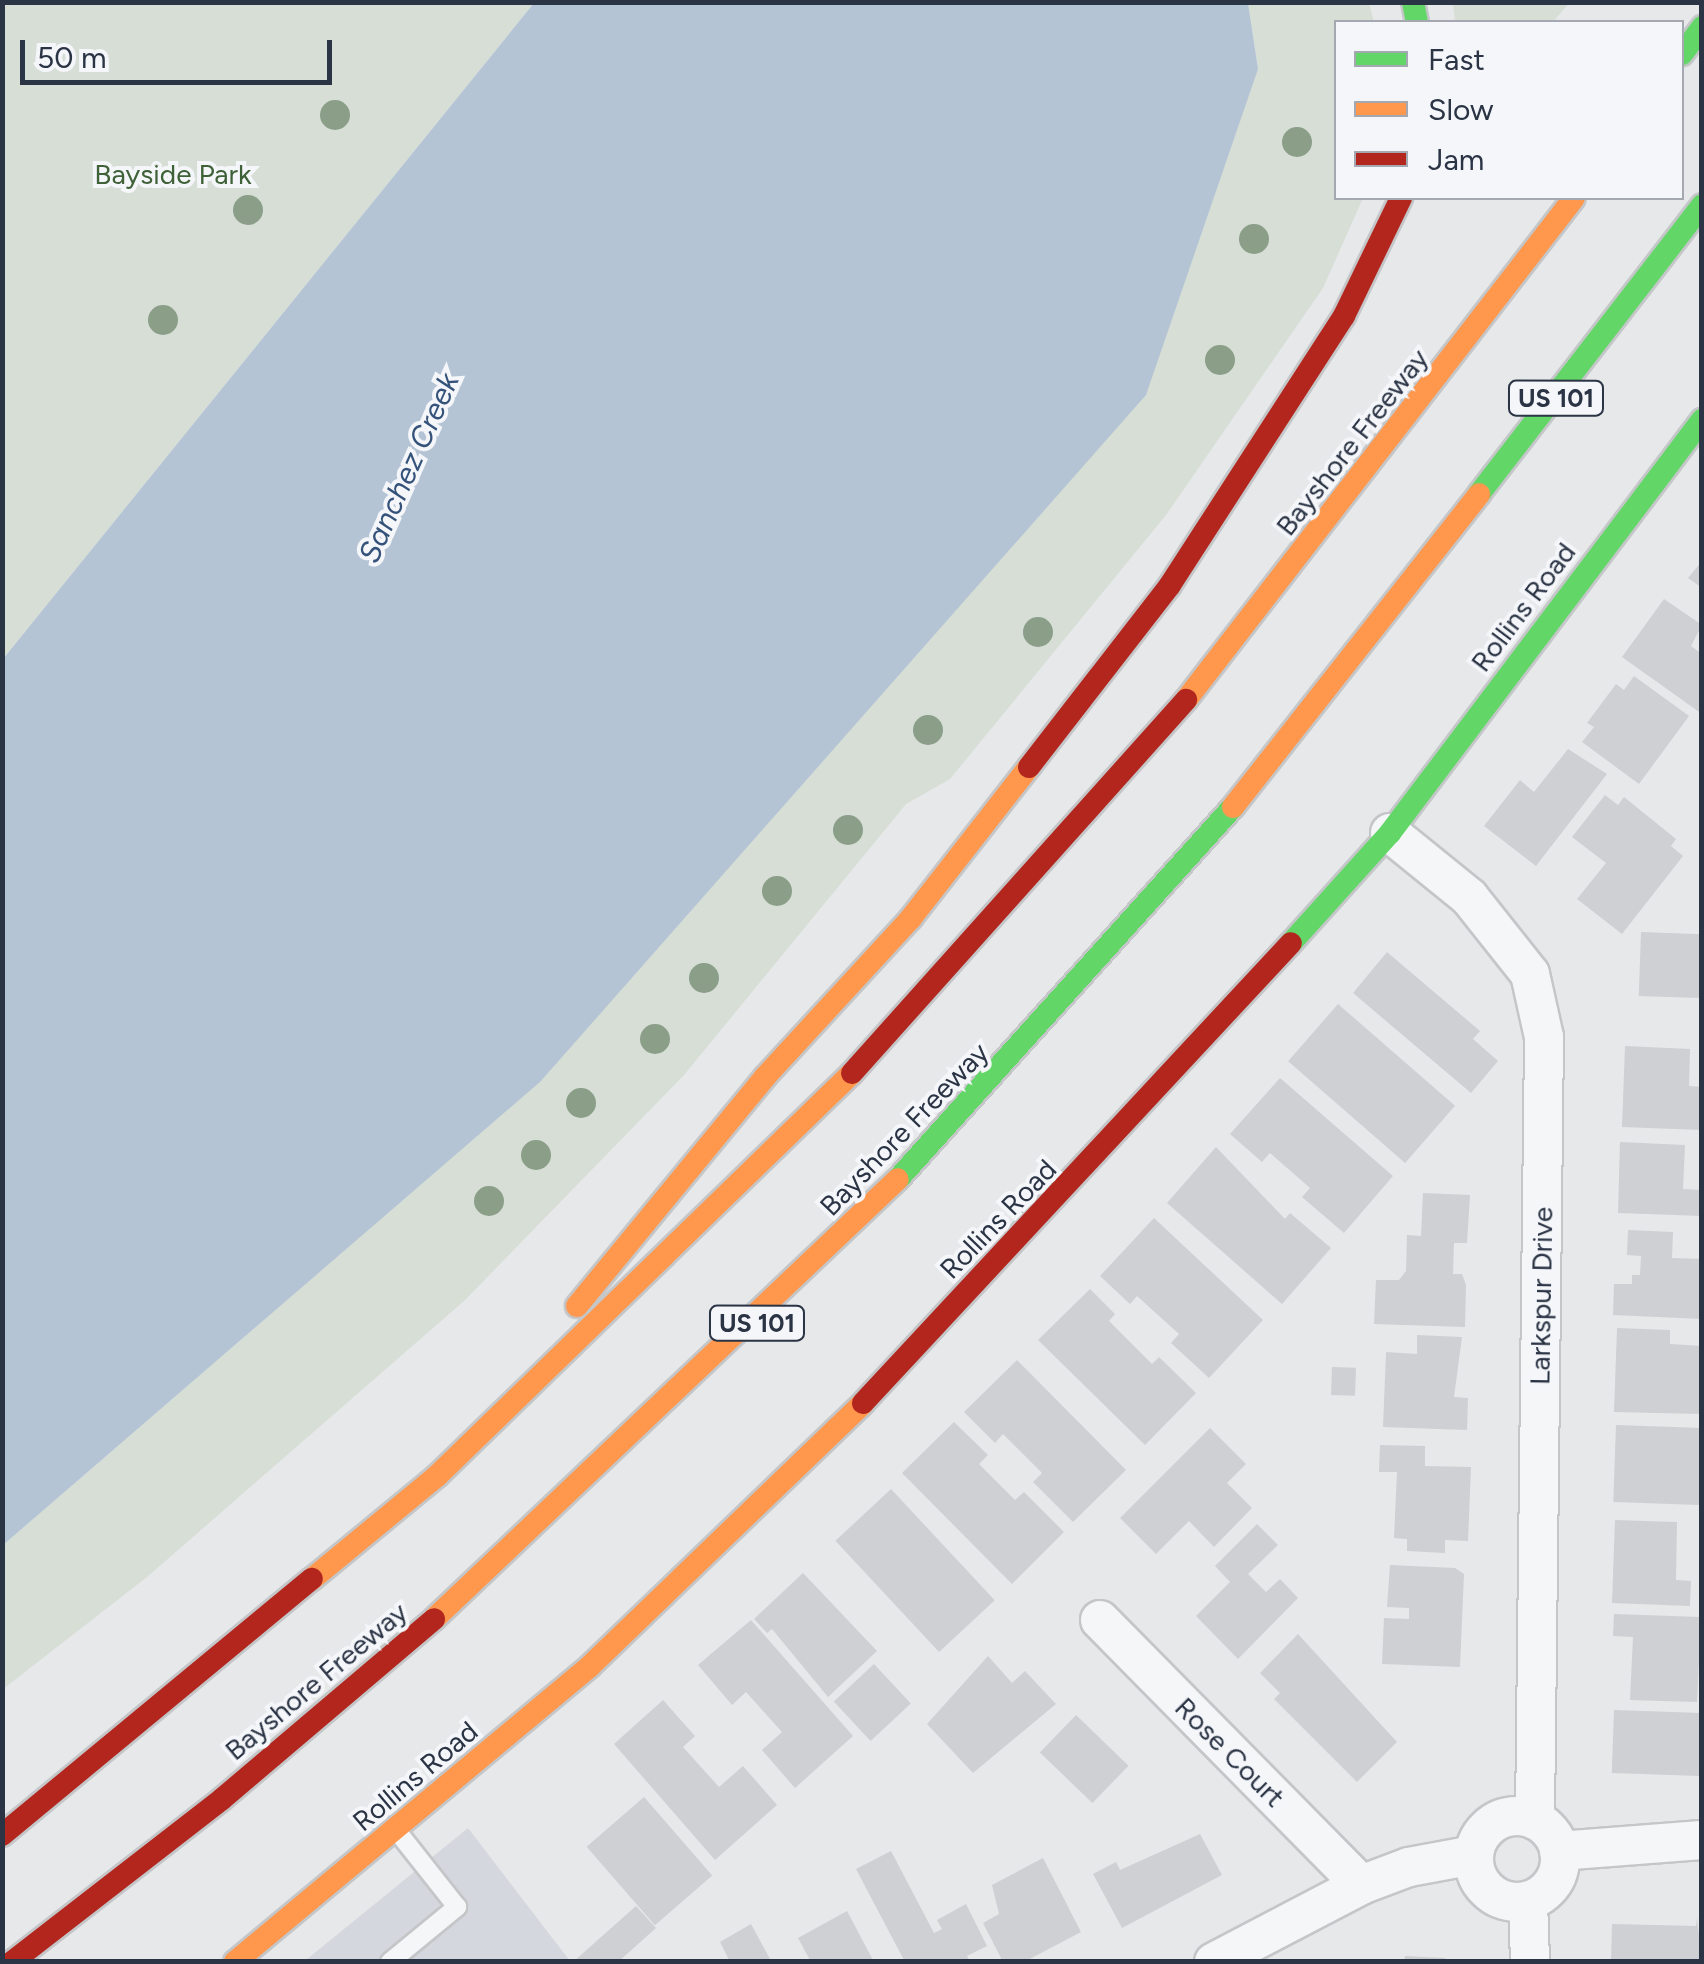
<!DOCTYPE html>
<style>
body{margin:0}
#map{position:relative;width:1704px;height:1964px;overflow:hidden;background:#e6e8ea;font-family:Figtree,sans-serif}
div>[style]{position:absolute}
.built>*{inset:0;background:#d4d7dd}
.green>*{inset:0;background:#d6ded6}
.water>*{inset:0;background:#b4c4d5}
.building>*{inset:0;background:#ced0d3;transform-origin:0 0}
.roads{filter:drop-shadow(2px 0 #c4c6c8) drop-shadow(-2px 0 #c4c6c8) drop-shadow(0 2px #c4c6c8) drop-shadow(0 -2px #c4c6c8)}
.lane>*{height:18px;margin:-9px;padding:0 9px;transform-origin:9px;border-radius:9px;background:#f5f6f7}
.street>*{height:38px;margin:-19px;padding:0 19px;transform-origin:19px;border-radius:19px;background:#f5f6f7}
.street>.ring{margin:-19px;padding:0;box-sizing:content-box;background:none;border:38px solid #f5f6f7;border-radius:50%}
.fast>*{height:22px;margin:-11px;padding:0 11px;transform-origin:11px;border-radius:11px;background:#63d668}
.slow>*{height:22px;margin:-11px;padding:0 11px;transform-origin:11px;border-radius:11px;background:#ff974d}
.jam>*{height:22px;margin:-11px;padding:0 11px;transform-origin:11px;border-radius:11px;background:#b3261e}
.trees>*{width:30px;height:30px;margin:-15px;border-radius:50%;background:#8a9e88}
span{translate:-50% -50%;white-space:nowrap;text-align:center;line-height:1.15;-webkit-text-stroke:8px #f4f6f9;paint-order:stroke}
.shield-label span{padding:2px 8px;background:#f4f6f9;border:2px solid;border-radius:8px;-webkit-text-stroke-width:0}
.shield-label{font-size:25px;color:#2b3445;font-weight:700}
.park-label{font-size:28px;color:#3f6138}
.street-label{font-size:28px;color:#2b3445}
.water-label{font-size:30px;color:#34527a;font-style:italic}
.frame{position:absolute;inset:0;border:5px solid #2b3445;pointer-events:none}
.legend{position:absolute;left:1334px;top:20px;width:350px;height:180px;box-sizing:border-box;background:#f4f6f9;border:2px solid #a4a8b1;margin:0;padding:12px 18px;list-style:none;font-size:30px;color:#2b3445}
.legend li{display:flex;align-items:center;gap:20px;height:50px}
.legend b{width:50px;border:2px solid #a4a8b1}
.scale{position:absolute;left:20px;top:40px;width:312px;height:45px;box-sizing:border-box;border:5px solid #2b3445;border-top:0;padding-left:12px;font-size:30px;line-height:35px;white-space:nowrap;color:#2b3445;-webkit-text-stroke:8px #f4f6f9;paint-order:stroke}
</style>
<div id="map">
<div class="built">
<i style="clip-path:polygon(468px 1828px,570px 1961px,307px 1962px,306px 1960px)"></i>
</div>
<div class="green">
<i style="clip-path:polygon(3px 3px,534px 3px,3px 659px)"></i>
<i style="clip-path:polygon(1248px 3px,1369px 3px,1374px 22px,1336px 22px,1336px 198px,1363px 198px,1323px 288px,1166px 515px,950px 779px,906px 804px,684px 1075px,464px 1301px,147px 1577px,3px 1689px,3px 1545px,540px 1081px,1258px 69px)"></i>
<i style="clip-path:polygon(1453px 3px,1453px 2px,1569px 3px,1553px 22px,1455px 22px)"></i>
</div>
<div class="water">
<i style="clip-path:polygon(534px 3px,1248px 3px,1258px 69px,1146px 395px,540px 1082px,3px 1545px,3px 659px)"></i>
</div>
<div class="building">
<i style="clip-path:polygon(1702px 561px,1702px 588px,1688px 578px)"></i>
<i style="clip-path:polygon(1664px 599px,1702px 625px,1691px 646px,1702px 654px,1702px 714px,1622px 657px)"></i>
<i style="clip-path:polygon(1634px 676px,1689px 716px,1639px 784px,1582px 742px,1594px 727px,1587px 723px,1616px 684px,1624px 690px)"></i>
<i style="clip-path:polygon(1568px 749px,1607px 774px,1536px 866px,1484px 826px,1520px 780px,1534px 792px)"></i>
<i style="clip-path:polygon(1605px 795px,1618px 805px,1624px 797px,1676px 839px,1671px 846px,1683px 856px,1622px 934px,1577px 899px,1606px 863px,1572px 837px)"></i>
<i style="left:1641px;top:932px;width:61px;height:64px;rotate:2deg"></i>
<i style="clip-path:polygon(1387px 952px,1480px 1031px,1473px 1039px,1498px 1061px,1471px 1093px,1353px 993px)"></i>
<i style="left:1338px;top:1004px;width:155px;height:76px;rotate:41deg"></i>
<i style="clip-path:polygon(1625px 1046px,1690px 1049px,1689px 1086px,1702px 1087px,1702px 1130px,1622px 1127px)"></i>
<i style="clip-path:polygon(1280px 1078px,1393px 1176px,1344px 1233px,1302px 1197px,1310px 1188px,1270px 1153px,1262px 1162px,1230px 1134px)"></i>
<i style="clip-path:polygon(1620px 1142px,1685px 1145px,1683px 1189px,1702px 1190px,1702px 1216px,1618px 1213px)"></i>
<i style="clip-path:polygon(1216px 1147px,1285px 1219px,1290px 1213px,1331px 1248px,1282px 1304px,1167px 1203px)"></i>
<i style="clip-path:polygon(1423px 1193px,1470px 1195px,1467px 1243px,1454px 1243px,1453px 1274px,1462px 1274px,1466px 1285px,1465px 1327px,1374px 1324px,1376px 1280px,1399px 1280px,1406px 1271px,1407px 1235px,1421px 1236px)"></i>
<i style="clip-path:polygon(1154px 1218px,1263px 1320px,1209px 1378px,1171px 1343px,1179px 1334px,1137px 1296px,1130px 1304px,1100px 1276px)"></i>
<i style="clip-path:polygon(1628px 1230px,1673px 1232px,1672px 1258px,1702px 1259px,1702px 1319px,1613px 1315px,1614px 1284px,1632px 1284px,1632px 1275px,1640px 1275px,1641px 1256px,1627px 1255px)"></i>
<i style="clip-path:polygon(1090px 1289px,1115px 1314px,1109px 1321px,1152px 1364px,1159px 1357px,1196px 1393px,1145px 1445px,1038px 1340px)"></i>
<i style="clip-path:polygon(1617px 1328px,1670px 1330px,1670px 1344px,1702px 1346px,1702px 1414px,1614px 1412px)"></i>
<i style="clip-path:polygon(1417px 1335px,1462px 1337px,1454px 1397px,1468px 1398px,1467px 1430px,1383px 1427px,1386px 1352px,1417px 1354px)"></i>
<i style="clip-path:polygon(1017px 1360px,1126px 1470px,1073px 1522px,1033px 1482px,1042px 1473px,1003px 1434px,995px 1443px,964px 1412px)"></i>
<i style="left:1332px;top:1367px;width:24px;height:28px;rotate:2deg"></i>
<i style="clip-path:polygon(954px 1422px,988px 1455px,979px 1464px,1015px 1500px,1024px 1492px,1064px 1532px,1012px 1584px,902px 1473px)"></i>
<i style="left:1616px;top:1425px;width:86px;height:77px;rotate:2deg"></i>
<i style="clip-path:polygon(1210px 1428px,1246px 1464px,1227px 1483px,1252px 1508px,1214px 1547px,1189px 1521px,1156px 1554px,1120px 1518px)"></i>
<i style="clip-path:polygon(1380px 1445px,1425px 1446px,1425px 1466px,1471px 1467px,1468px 1541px,1445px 1540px,1445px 1553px,1407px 1551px,1407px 1539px,1394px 1538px,1397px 1472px,1379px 1472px)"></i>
<i style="left:891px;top:1489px;width:152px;height:76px;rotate:47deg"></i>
<i style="clip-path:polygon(1615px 1520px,1677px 1522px,1676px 1580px,1691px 1581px,1690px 1606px,1612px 1603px)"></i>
<i style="clip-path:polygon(1257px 1524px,1278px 1545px,1248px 1574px,1266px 1592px,1280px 1579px,1298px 1598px,1238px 1659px,1196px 1616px,1230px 1582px,1215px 1566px)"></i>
<i style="clip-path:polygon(1390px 1565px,1455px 1568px,1464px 1574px,1460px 1667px,1382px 1664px,1384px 1618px,1409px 1619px,1409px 1608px,1387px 1607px)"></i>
<i style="clip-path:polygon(803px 1573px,877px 1651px,828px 1697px,772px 1629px,767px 1633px,754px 1619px)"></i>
<i style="clip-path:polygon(1614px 1614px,1701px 1617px,1697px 1702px,1630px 1700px,1633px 1637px,1613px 1636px)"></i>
<i style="clip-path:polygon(751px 1620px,853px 1736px,795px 1788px,762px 1750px,782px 1732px,746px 1692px,732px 1705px,698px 1665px)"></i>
<i style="clip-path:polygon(1298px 1634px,1397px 1742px,1357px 1782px,1274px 1699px,1280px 1693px,1260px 1673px)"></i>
<i style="clip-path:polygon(988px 1656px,1012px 1683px,1025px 1671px,1056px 1704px,973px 1773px,927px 1724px)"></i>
<i style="left:874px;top:1664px;width:54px;height:55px;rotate:47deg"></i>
<i style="clip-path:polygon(663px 1700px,695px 1736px,683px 1747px,719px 1787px,743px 1766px,777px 1805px,715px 1860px,614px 1744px)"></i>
<i style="left:1614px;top:1710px;width:88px;height:63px;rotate:2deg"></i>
<i style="left:1076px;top:1715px;width:73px;height:52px;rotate:44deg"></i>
<i style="left:644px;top:1797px;width:104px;height:76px;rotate:49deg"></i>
<i style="clip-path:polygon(1200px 1834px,1222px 1875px,1122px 1928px,1093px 1874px,1116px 1862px,1120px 1870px)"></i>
<i style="clip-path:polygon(891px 1851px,934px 1933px,942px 1929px,937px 1920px,966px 1904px,987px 1946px,967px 1956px,970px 1962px,905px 1962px,856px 1869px)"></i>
<i style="clip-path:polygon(1043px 1858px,1081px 1932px,1024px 1962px,1003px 1962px,983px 1923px,999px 1914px,992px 1885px)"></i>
<i style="clip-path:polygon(636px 1906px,656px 1928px,618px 1962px,573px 1962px)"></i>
<i style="clip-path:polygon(847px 1911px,874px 1962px,811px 1962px,798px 1938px)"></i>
<i style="clip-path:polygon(1697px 1918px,1702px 1962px,1611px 1962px,1612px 1924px,1696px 1926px)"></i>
<i style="clip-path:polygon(751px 1924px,770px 1959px,730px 1962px,720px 1942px)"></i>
<i style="clip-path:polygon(1405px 1956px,1445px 1958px,1445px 1962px,1404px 1962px)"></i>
</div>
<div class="roads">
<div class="lane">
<i style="left:390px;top:1962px;width:87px;rotate:-39.4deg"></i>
<i style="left:457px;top:1907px;width:97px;rotate:-128.3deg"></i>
</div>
<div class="street">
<i style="left:1390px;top:833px;width:102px;rotate:39deg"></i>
<i style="left:1469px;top:897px;width:98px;rotate:51.6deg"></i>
<i style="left:1530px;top:974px;width:65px;rotate:77.5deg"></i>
<i style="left:1544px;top:1037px;width:783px;rotate:90.66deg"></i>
<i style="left:1100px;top:1620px;width:372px;rotate:45.4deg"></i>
<i class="ring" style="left:1474px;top:1816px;width:48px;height:48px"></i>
<i style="left:1559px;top:1851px;width:143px;rotate:-4.4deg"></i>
<i style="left:1528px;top:1901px;width:61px;rotate:88.1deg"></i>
<i style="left:1214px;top:1962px;width:166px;rotate:-27.6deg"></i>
<i style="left:1361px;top:1885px;width:51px;rotate:-20.6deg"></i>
<i style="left:1409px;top:1867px;width:66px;rotate:-10.5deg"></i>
</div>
<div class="fast">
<i style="left:1413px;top:2px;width:20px;rotate:79deg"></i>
<i style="left:1682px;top:54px;width:34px;rotate:-53deg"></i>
<i style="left:1479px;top:494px;width:365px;rotate:-52.3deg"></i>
<i style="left:1291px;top:943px;width:148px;rotate:-48deg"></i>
<i style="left:1390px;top:833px;width:518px;rotate:-52.93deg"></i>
<i style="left:898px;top:1179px;width:501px;rotate:-48deg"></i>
</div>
<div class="slow">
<i style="left:1186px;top:700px;width:634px;rotate:-52.3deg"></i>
<i style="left:1233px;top:807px;width:398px;rotate:-51.8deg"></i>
<i style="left:577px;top:1306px;width:296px;rotate:-50.6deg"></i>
<i style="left:765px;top:1077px;width:216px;rotate:-47.4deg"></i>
<i style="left:911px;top:918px;width:192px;rotate:-52deg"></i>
<i style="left:312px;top:1579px;width:162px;rotate:-39.5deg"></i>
<i style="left:437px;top:1476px;width:578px;rotate:-44.16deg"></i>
<i style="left:434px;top:1619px;width:639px;rotate:-43.48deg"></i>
<i style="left:235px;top:1962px;width:462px;rotate:-39.8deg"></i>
<i style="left:590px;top:1666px;width:379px;rotate:-43.9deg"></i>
</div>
<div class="jam">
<i style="left:1029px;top:767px;width:230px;rotate:-52.2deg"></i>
<i style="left:1170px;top:585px;width:320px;rotate:-57.1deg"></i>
<i style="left:1344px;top:316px;width:131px;rotate:-64.2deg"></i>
<i style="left:852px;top:1073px;width:501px;rotate:-48.16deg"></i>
<i style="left:863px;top:1403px;width:628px;rotate:-47.06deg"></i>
<i style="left:2px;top:1835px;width:402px;rotate:-39.6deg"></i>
<i style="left:12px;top:1962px;width:266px;rotate:-37.8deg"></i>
<i style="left:222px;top:1799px;width:278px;rotate:-40.3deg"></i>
</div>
</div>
<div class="trees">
<i style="left:335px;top:115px"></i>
<i style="left:1297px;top:142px"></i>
<i style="left:248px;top:210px"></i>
<i style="left:1254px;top:239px"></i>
<i style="left:163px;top:320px"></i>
<i style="left:1220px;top:360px"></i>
<i style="left:1038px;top:632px"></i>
<i style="left:928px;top:730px"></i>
<i style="left:848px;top:830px"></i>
<i style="left:777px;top:891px"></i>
<i style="left:704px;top:978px"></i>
<i style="left:655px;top:1039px"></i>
<i style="left:581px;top:1103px"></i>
<i style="left:536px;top:1155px"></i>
<i style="left:489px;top:1201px"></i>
</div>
<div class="shield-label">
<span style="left:1556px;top:398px">US 101</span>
<span style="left:757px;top:1323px">US 101</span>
</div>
<div class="park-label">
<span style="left:173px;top:174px">Bayside Park</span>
</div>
<div class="street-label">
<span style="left:1352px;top:442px;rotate:-52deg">Bayshore Freeway</span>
<span style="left:1523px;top:607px;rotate:-53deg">Rollins Road</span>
<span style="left:904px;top:1129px;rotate:-46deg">Bayshore Freeway</span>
<span style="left:998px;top:1219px;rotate:-46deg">Rollins Road</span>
<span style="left:1541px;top:1296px;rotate:-89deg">Larkspur Drive</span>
<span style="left:316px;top:1681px;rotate:-40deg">Bayshore Freeway</span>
<span style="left:1230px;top:1752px;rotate:45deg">Rose Court</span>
<span style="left:415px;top:1776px;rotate:-40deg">Rollins Road</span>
</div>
<div class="water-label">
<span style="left:409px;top:468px;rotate:-66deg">Sanchez Creek</span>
</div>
<div class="frame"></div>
<ul class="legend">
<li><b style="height:12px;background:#63d668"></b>Fast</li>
<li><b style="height:12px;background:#ff974d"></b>Slow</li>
<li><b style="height:12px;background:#b3261e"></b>Jam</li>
</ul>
<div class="scale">50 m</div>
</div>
